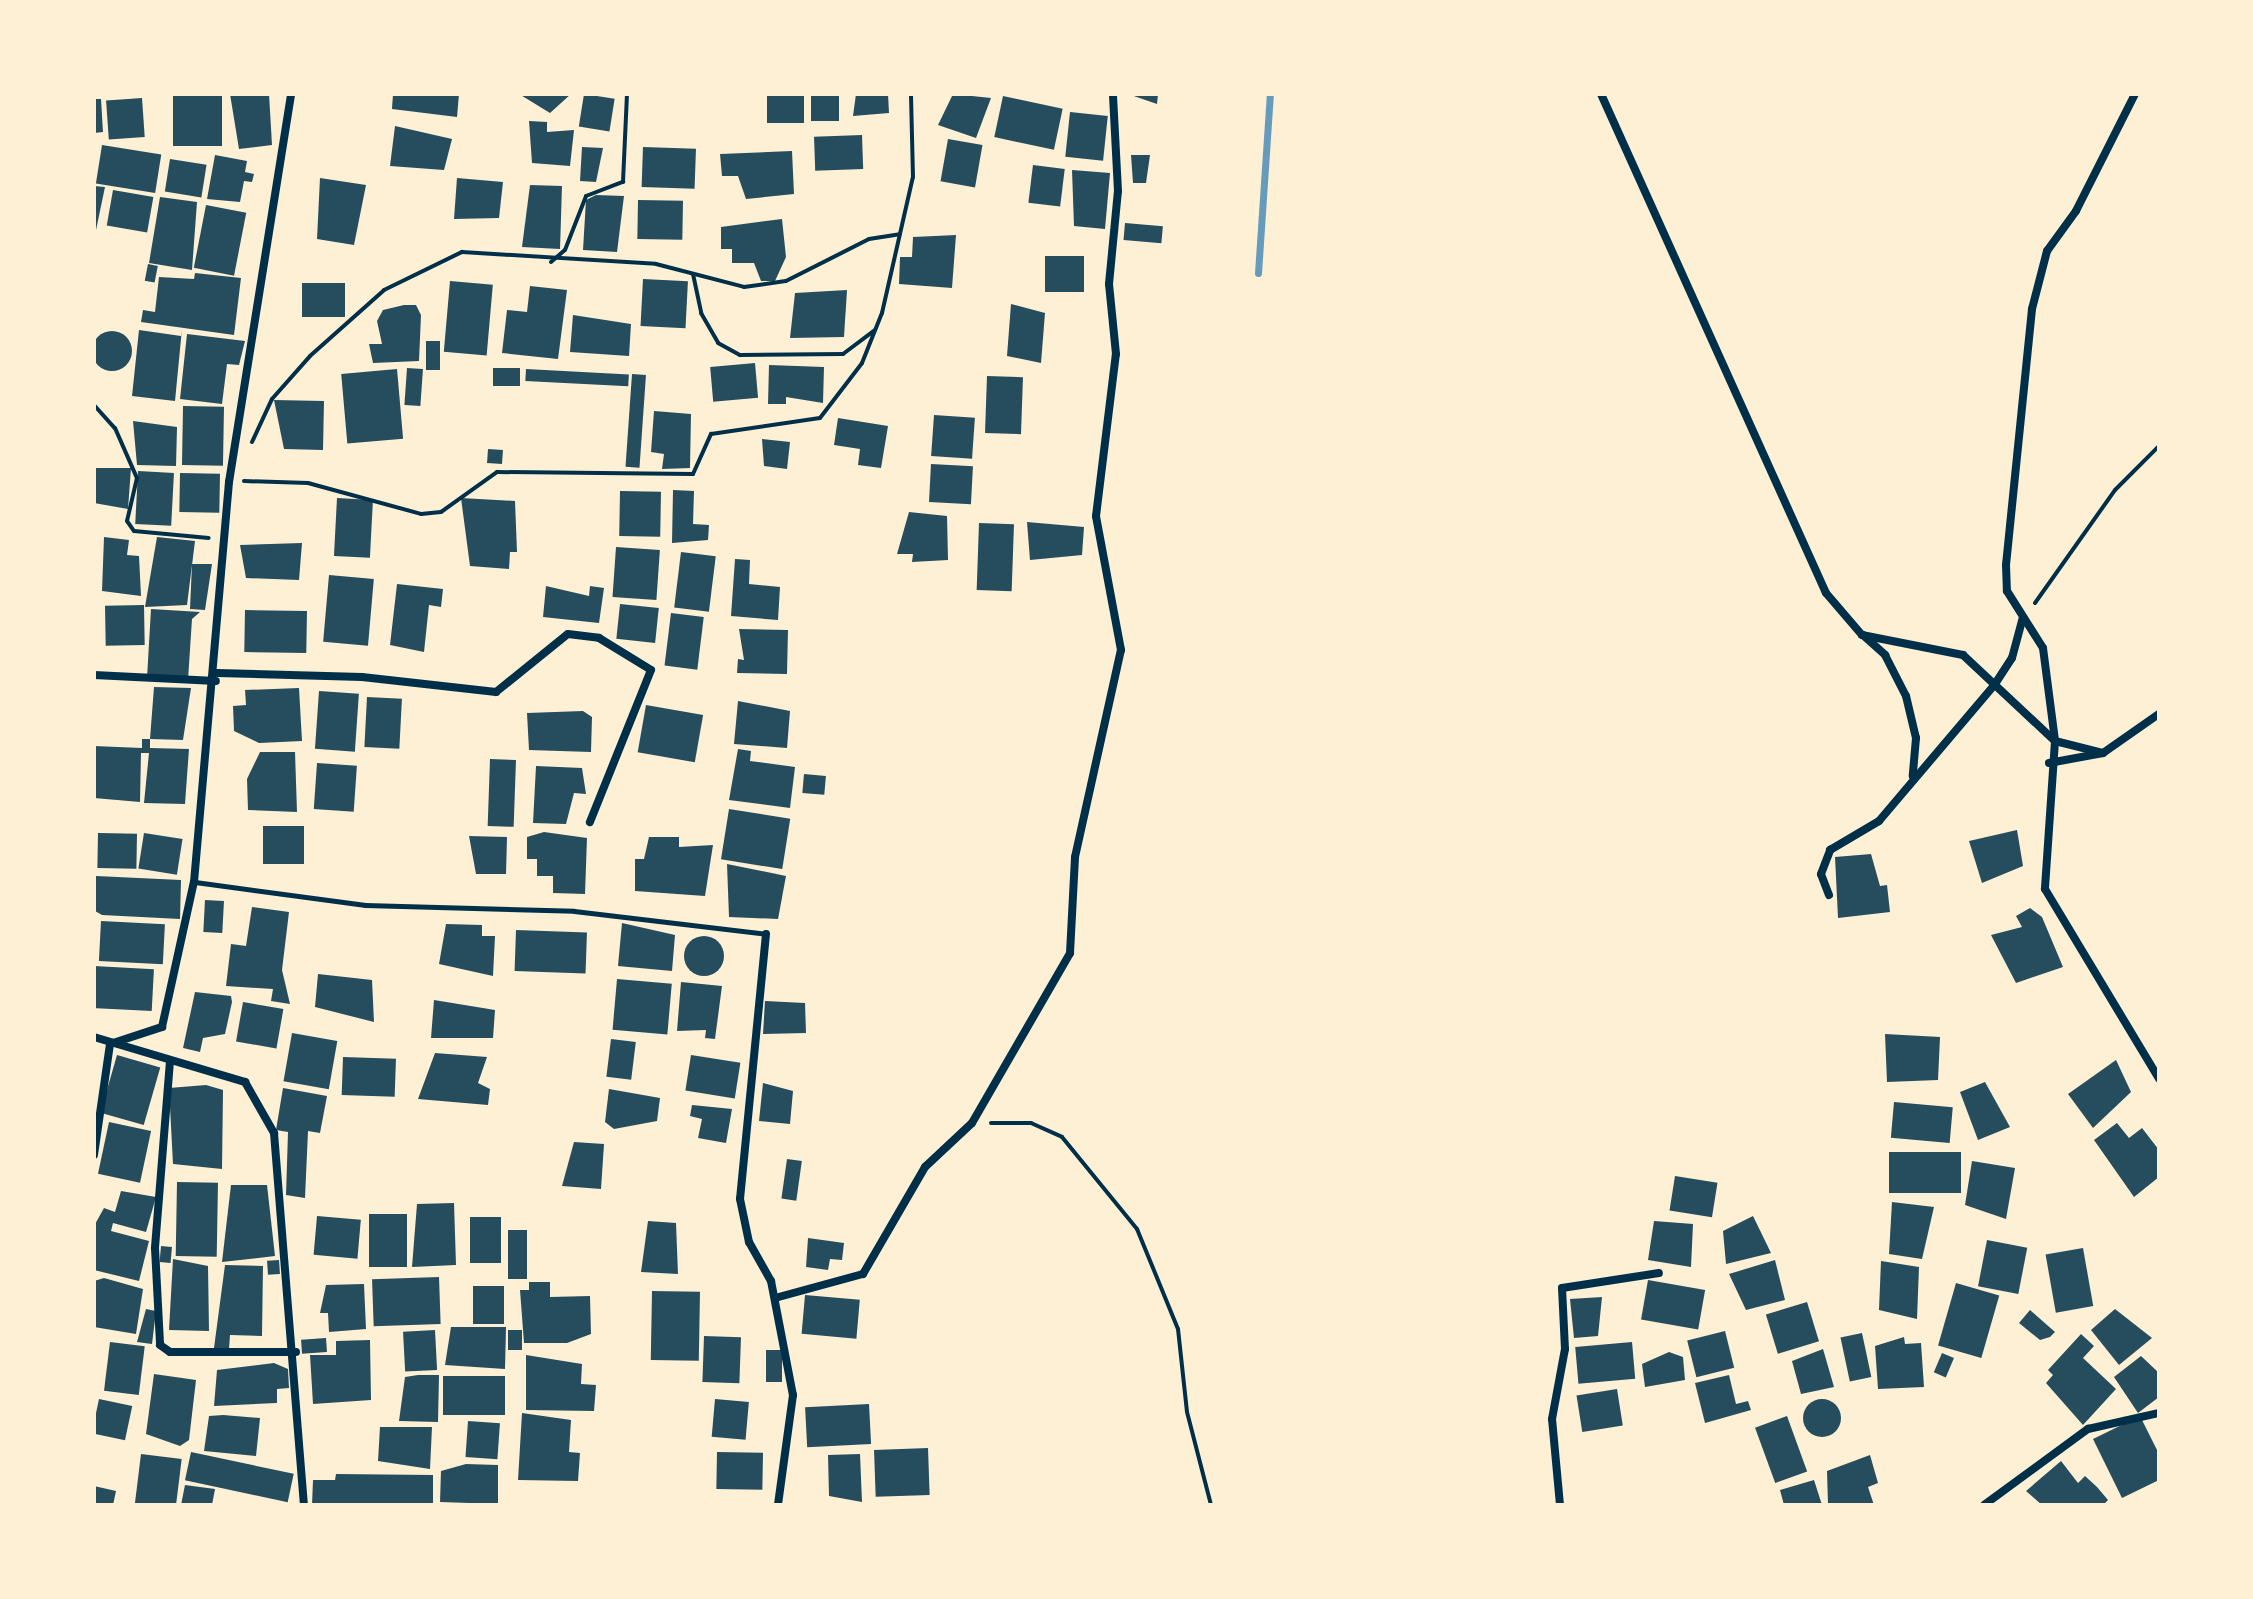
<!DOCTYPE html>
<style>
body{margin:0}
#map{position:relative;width:2253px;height:1599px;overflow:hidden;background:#fdf0d5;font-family:"Golos Text",sans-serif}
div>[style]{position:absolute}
.stream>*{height:7px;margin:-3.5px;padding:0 3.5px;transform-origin:3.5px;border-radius:3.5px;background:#669bbc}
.building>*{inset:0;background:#264d5e;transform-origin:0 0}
.round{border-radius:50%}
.path>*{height:4px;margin:-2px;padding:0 2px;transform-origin:2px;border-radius:2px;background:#003049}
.service>*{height:5px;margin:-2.5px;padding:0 2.5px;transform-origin:2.5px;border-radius:2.5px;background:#003049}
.minor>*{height:8px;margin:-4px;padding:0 4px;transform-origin:4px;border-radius:4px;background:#003049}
span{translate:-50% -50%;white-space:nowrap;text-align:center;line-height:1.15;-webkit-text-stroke:8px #fdf0d5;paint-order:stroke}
.frame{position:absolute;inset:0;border:96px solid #fdf0d5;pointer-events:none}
</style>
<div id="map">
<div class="stream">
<i style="left:1258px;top:273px;width:179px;rotate:-86.2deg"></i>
</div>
<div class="building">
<i style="left:173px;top:94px;width:49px;height:52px"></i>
<i style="clip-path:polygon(230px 94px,269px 94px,272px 145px,239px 149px)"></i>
<i style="clip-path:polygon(393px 94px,459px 94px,457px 117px,392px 109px)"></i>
<i style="clip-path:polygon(519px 94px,571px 94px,550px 113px)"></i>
<i style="left:584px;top:94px;width:31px;height:33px;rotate:9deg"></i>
<i style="left:767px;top:94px;width:37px;height:29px"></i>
<i style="left:811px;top:94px;width:28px;height:27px"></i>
<i style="clip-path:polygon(856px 94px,888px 94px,889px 113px,853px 116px)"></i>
<i style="clip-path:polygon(953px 94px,991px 98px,976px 138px,938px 125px)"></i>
<i style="clip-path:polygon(1128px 94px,1158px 94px,1157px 104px)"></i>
<i style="left:1003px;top:96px;width:61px;height:42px;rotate:12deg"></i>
<i style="left:142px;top:98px;width:39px;height:36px;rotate:86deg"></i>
<i style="clip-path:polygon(94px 99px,101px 99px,103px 132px,94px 133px)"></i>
<i style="left:1070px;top:112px;width:38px;height:45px;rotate:6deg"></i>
<i style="clip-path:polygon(529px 121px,547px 122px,547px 132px,574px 130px,570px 166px,532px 163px)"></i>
<i style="clip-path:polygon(395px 126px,452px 139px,444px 170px,390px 166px)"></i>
<i style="left:862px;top:135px;width:34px;height:48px;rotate:88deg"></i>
<i style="left:948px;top:139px;width:35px;height:43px;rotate:10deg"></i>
<i style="left:102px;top:145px;width:60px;height:39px;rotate:9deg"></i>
<i style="clip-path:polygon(582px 147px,603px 148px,596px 182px,580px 181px)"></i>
<i style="left:643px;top:147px;width:53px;height:40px;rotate:2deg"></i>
<i style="clip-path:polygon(792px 151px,794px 194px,746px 199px,738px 176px,722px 176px,720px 154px)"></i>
<i style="clip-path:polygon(215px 155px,247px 161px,245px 172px,254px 174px,252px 182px,244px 181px,240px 202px,207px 199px)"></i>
<i style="clip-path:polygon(1131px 155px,1150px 155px,1146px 183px,1133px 183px)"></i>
<i style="left:170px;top:159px;width:37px;height:33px;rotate:9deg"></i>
<i style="left:1033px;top:165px;width:32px;height:38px;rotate:7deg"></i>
<i style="clip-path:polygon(1072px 170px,1110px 173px,1105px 229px,1074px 226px)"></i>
<i style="clip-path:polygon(320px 178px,366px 185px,354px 245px,317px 239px)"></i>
<i style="clip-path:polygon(457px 178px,503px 182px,499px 218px,454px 219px)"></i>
<i style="clip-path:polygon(530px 185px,562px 186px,560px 249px,522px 247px)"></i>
<i style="clip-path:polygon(94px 186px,105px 187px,96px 230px,94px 230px)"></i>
<i style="left:113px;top:190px;width:41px;height:36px;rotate:10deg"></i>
<i style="clip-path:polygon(596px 195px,624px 196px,617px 252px,583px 250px,586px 200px)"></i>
<i style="clip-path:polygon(160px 197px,197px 202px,192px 270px,149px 263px)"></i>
<i style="left:638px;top:200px;width:45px;height:39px;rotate:1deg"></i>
<i style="left:206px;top:205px;width:41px;height:64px;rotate:11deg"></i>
<i style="clip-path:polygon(782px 219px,786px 257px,775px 281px,761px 281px,754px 263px,732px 263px,732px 249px,721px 249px,721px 227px)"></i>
<i style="left:1125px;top:223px;width:38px;height:17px;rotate:5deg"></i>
<i style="clip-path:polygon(956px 235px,952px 288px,899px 284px,900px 257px,912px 257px,913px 237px)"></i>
<i style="left:1084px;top:256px;width:36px;height:39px;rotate:90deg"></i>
<i style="left:148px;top:264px;width:10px;height:17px;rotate:11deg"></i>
<i style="clip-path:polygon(195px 273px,241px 278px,234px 335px,141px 322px,143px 310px,155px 312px,159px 277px,194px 279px)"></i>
<i style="left:643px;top:279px;width:45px;height:47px;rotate:3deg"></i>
<i style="left:450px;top:281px;width:43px;height:71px;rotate:5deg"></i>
<i style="left:302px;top:283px;width:43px;height:34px"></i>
<i style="clip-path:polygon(530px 286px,567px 290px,558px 359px,502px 353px,507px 310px,527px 312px)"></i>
<i style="clip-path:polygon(847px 290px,844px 337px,790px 338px,795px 293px)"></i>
<i style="clip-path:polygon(1011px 304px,1045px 313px,1041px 363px,1007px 356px)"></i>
<i style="clip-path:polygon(404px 305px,416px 305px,421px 315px,419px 361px,373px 363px,369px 344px,382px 344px,377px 321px,383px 310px)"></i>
<i style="clip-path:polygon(573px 315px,631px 324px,629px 356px,570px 352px)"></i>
<i style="clip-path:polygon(182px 329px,175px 401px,132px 396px,139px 330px,181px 336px)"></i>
<i class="round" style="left:92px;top:331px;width:40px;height:40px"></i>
<i style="clip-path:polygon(187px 334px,245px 341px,239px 365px,227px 364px,222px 404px,180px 399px)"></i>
<i style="left:426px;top:341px;width:14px;height:29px"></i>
<i style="left:755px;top:363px;width:35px;height:45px;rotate:85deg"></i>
<i style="clip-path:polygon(769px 365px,824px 367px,823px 403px,786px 397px,786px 404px,768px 404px)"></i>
<i style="left:407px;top:368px;width:16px;height:37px;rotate:4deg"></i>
<i style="left:493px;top:368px;width:27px;height:18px"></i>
<i style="left:397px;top:369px;width:70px;height:56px;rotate:85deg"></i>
<i style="left:526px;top:369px;width:103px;height:12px;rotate:3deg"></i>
<i style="left:632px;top:374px;width:14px;height:93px;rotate:4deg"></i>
<i style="left:987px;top:376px;width:36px;height:57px;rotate:2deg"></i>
<i style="clip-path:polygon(274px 400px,324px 401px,323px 450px,284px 449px)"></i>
<i style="left:183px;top:406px;width:41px;height:59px;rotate:1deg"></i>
<i style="clip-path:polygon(654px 411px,691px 414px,690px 468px,662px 469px,664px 454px,651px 452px)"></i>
<i style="left:934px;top:415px;width:41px;height:41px;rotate:4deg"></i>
<i style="clip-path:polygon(838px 418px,888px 426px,881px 468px,858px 465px,860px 449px,834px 445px)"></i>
<i style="clip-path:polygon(133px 421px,177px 427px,176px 466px,137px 465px)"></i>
<i style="clip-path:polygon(762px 439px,790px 442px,787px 469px,764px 466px)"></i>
<i style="left:488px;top:449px;width:15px;height:14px;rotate:4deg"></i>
<i style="left:931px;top:464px;width:42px;height:38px;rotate:3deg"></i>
<i style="clip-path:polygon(94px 468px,131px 468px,128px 509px,94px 503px)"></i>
<i style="left:138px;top:471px;width:36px;height:53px;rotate:3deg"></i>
<i style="left:180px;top:473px;width:40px;height:39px;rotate:1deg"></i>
<i style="clip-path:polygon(673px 490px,694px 491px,693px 524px,709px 525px,708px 540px,672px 543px)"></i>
<i style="left:620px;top:491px;width:41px;height:45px;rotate:1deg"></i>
<i style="left:337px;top:498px;width:36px;height:58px;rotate:3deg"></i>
<i style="clip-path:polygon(461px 498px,515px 501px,517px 552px,510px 552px,509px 569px,470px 566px)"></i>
<i style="clip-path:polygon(909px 512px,947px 516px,948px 560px,912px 562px,913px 554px,897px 554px)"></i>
<i style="clip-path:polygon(1027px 522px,1084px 527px,1082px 555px,1030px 560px)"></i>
<i style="left:979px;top:523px;width:35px;height:67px;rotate:2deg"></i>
<i style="clip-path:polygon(104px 537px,129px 540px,127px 555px,139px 556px,141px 596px,102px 591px)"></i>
<i style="clip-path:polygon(157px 537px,195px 541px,187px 605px,145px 607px)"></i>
<i style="clip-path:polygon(302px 543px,299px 580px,246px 578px,240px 545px)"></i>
<i style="left:616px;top:547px;width:44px;height:50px;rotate:4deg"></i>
<i style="left:681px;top:552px;width:35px;height:56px;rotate:7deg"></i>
<i style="clip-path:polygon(735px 559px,750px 560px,749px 584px,780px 587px,778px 620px,731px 616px)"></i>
<i style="clip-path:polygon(192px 564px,212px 564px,205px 610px,190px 609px)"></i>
<i style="left:329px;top:575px;width:45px;height:67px;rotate:5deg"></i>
<i style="clip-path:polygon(397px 584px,443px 589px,441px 607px,429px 605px,424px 652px,390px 645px)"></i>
<i style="clip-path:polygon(546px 586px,589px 596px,590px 586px,604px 588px,599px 623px,543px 617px)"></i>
<i style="left:620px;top:604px;width:39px;height:35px;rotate:6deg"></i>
<i style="left:144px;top:605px;width:40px;height:39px;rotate:89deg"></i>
<i style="clip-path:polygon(151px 609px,200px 612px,192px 619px,188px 680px,147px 678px)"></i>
<i style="left:245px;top:610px;width:62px;height:42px;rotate:1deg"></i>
<i style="left:671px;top:613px;width:33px;height:53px;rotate:7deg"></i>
<i style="clip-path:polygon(739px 629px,788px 630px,787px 674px,737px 673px,738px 659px,744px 660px)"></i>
<i style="clip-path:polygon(154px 687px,191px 688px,183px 740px,150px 739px)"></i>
<i style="clip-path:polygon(299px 688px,302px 741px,259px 743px,234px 731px,233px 706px,246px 705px,245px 690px)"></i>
<i style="left:319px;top:691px;width:40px;height:58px;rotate:4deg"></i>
<i style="left:367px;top:697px;width:35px;height:50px;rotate:3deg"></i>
<i style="clip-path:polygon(738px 701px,790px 711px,787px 748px,734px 744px)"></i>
<i style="left:646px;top:705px;width:58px;height:48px;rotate:10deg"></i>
<i style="clip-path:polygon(583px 711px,592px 717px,591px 752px,529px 750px,527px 713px)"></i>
<i style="clip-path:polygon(142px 739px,150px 739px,150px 748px,189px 749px,185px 804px,144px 803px,149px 753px,141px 753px,140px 802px,94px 798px,94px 746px,142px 748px)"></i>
<i style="clip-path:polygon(738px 749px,751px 751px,750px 761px,795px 767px,790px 808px,729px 800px)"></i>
<i style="clip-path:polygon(260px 752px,295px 752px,297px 812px,248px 810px,247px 779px)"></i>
<i style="left:490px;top:759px;width:26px;height:67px;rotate:2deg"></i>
<i style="left:317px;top:763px;width:40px;height:46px;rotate:4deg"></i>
<i style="clip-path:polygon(536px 766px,582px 768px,586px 794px,574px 793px,566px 824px,533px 823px)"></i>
<i style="left:804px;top:774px;width:22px;height:19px;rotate:5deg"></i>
<i style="left:729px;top:809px;width:62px;height:51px;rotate:9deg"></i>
<i style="left:263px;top:826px;width:41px;height:38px"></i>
<i style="clip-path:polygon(2017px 830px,2023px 866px,1982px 883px,1969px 841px)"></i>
<i style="clip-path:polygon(544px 832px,587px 838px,585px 894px,553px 893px,553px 876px,537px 876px,537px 859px,527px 859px,527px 837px)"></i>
<i style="left:98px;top:833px;width:39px;height:35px;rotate:1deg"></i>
<i style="left:144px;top:833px;width:39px;height:36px;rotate:9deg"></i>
<i style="clip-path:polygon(469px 836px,507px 837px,506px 874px,476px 874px)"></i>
<i style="clip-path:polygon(649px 837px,679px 837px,679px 847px,713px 845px,705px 896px,635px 891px,635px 859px,644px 859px)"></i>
<i style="clip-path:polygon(1871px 854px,1880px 886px,1887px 885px,1890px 912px,1838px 918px,1835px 857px)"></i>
<i style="clip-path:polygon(727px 864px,786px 876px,778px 919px,729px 917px)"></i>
<i style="clip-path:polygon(96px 876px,181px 880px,180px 919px,102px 915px,95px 911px)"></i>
<i style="left:205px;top:900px;width:19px;height:32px;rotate:3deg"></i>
<i style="clip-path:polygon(252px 907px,289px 912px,282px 970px,290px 1004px,271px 1001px,273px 989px,226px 986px,231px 944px,246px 946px)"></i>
<i style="clip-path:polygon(2030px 908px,2042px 917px,2063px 967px,2016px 983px,1991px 935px,2022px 927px,2016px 916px)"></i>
<i style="left:101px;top:921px;width:64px;height:40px;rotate:3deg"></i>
<i style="clip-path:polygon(622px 923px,675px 935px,672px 971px,618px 966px)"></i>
<i style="clip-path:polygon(446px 924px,482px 925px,482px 936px,495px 936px,493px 976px,439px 964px)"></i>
<i style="left:516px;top:930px;width:71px;height:41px;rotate:2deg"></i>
<i class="round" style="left:684px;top:936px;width:40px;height:40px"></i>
<i style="left:94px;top:966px;width:60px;height:42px;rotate:3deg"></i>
<i style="clip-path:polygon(318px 974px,372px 980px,374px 1022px,315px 1007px)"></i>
<i style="left:617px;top:979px;width:55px;height:51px;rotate:5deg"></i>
<i style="clip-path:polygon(681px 982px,722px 986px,715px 1039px,705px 1038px,706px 1030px,677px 1031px)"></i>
<i style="clip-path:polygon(195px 992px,231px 996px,232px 1002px,225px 1034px,203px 1038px,200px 1052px,183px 1048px)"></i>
<i style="clip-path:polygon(434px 1000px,495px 1010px,493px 1038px,431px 1038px)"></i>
<i style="clip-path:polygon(765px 1001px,805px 1003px,806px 1033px,763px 1034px)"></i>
<i style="left:243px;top:1002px;width:41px;height:40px;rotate:10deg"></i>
<i style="left:292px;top:1033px;width:46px;height:49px;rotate:10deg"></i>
<i style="clip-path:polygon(1885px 1034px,1940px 1037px,1938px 1080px,1887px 1082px)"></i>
<i style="left:611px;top:1039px;width:25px;height:38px;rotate:7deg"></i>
<i style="clip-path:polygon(435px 1053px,487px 1057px,478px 1083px,490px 1089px,488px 1105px,418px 1099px)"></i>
<i style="left:117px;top:1055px;width:45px;height:60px;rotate:16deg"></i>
<i style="left:691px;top:1055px;width:50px;height:36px;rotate:9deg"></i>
<i style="left:343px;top:1057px;width:53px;height:38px;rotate:2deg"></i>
<i style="clip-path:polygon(2116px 1060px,2131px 1092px,2093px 1128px,2068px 1094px)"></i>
<i style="clip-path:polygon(1985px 1082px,2010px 1127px,1978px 1140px,1960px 1092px)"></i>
<i style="clip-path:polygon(763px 1083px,793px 1091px,790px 1124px,759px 1121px)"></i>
<i style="clip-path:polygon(206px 1085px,223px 1090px,222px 1169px,173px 1164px,169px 1088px)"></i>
<i style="clip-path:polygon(283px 1088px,327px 1096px,320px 1133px,308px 1131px,305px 1198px,286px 1195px,288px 1132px,276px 1130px)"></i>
<i style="clip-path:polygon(609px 1089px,660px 1098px,657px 1121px,614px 1129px,605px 1122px)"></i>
<i style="left:1894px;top:1102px;width:59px;height:36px;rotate:5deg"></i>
<i style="clip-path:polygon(692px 1105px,732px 1109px,726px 1143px,698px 1138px,702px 1119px,690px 1116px)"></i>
<i style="left:109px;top:1122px;width:43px;height:53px;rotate:12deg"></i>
<i style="clip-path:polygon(2117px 1123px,2129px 1138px,2142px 1128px,2159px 1150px,2159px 1177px,2134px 1197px,2094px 1140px)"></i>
<i style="clip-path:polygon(574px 1142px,604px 1144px,601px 1189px,562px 1186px)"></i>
<i style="left:1889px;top:1152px;width:72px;height:41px"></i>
<i style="left:787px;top:1159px;width:15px;height:40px;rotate:8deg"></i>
<i style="clip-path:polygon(1972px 1161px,2015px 1168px,2006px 1219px,1965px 1205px)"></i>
<i style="left:1675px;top:1176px;width:43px;height:35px;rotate:9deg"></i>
<i style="left:177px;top:1182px;width:41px;height:74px;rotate:1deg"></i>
<i style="clip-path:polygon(231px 1185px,267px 1185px,275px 1256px,222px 1262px)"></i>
<i style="clip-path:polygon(121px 1191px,156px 1197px,146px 1232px,113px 1223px,111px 1231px,149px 1241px,139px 1281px,94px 1270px,94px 1226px,104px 1208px,115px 1212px)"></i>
<i style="clip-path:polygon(1892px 1202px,1934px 1207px,1922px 1259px,1889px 1254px)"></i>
<i style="clip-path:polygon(454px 1203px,456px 1265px,412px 1267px,417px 1204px)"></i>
<i style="left:369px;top:1214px;width:38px;height:53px"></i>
<i style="left:317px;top:1216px;width:44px;height:39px;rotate:5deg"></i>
<i style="clip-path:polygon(1753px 1216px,1771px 1253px,1726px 1264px,1723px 1231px)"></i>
<i style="left:470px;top:1217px;width:31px;height:46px"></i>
<i style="clip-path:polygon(648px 1221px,676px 1223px,678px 1274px,641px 1272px)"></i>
<i style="clip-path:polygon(1654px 1221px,1693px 1224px,1691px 1267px,1648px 1260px)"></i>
<i style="left:508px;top:1230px;width:19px;height:49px"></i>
<i style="clip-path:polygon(808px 1238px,844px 1243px,842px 1260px,830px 1259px,828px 1270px,806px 1267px)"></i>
<i style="left:1987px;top:1240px;width:41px;height:47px;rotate:11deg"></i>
<i style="left:161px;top:1246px;width:11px;height:16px;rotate:5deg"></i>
<i style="left:2083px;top:1248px;width:59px;height:38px;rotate:80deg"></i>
<i style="clip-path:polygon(173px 1259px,208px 1266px,209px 1331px,169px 1330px)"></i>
<i style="left:279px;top:1260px;width:14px;height:12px;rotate:86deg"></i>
<i style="clip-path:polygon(1775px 1260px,1785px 1300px,1746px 1310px,1729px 1274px)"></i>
<i style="clip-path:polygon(1881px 1261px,1919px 1267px,1917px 1319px,1879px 1310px)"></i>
<i style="clip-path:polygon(225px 1265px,263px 1266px,262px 1336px,230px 1335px,229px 1349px,214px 1348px)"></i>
<i style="left:439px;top:1277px;width:47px;height:67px;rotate:88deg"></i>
<i style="clip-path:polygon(104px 1278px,143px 1289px,136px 1334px,94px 1327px,94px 1281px)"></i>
<i style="left:1648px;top:1280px;width:58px;height:40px;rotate:10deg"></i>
<i style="clip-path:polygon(529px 1282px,550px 1282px,550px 1297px,590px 1296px,591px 1334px,567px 1343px,524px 1343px,520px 1290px,529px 1290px)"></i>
<i style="left:1956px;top:1283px;width:45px;height:65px;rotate:16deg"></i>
<i style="clip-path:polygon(364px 1284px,366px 1329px,329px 1332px,328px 1313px,320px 1313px,326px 1285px)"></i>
<i style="left:473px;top:1286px;width:31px;height:38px"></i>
<i style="left:652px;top:1291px;width:48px;height:69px;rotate:1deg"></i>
<i style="left:805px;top:1295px;width:55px;height:39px;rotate:5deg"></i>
<i style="clip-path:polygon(1602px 1297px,1598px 1336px,1574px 1338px,1570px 1299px)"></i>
<i style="left:1807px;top:1302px;width:41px;height:43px;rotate:73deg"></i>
<i style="clip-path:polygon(146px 1309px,156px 1311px,152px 1344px,137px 1342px)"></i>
<i style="clip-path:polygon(2115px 1309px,2152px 1338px,2119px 1365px,2091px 1330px)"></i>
<i style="clip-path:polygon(2030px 1310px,2055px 1332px,2050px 1337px,2040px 1340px,2019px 1323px)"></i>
<i style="clip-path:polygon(451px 1327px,506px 1327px,505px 1369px,445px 1365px)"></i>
<i style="left:435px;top:1330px;width:40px;height:32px;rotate:87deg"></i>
<i style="left:508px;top:1330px;width:14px;height:20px"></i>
<i style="left:1725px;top:1331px;width:38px;height:39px;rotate:76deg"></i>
<i style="left:1862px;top:1333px;width:45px;height:22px;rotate:78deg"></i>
<i style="clip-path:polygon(2081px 1334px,2094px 1346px,2083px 1358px,2116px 1389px,2083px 1425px,2046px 1383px,2053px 1375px,2048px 1370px)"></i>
<i style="left:704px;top:1336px;width:37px;height:46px;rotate:2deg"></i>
<i style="clip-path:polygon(1904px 1337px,1905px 1344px,1921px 1343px,1924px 1387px,1878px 1389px,1875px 1346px)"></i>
<i style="left:326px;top:1338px;width:14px;height:25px;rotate:86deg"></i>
<i style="clip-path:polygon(370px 1340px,371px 1400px,313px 1404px,310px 1355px,336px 1355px,336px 1341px)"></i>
<i style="left:110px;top:1342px;width:35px;height:49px;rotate:7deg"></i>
<i style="left:1632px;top:1342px;width:37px;height:57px;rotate:85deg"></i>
<i style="clip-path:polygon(1823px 1349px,1834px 1387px,1801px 1394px,1792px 1361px)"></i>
<i style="left:766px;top:1350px;width:16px;height:32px"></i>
<i style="clip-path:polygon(1669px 1352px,1683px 1357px,1685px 1380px,1645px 1387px,1642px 1364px)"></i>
<i style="left:1942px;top:1353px;width:13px;height:21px;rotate:23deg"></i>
<i style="clip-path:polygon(526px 1355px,582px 1364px,581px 1384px,596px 1385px,594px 1411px,526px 1410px)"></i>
<i style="clip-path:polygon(2141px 1356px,2159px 1373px,2159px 1397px,2138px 1413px,2114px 1377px)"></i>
<i style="clip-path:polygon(274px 1363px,288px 1369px,289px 1388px,277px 1389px,277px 1403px,214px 1406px,217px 1370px)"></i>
<i style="clip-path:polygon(154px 1374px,196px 1380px,189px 1440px,180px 1446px,146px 1434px)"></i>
<i style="clip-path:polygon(418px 1375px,439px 1375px,438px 1422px,399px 1421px,405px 1377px)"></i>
<i style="clip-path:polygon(1729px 1375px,1736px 1404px,1748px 1401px,1751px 1410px,1705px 1423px,1695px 1383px)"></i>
<i style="left:443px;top:1376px;width:62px;height:39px"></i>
<i style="left:1617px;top:1389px;width:37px;height:41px;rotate:81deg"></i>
<i class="round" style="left:1803px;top:1399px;width:38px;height:38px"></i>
<i style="left:99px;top:1399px;width:34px;height:35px;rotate:12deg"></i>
<i style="left:715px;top:1399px;width:34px;height:38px;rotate:5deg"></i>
<i style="left:869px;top:1404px;width:40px;height:64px;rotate:87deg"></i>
<i style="clip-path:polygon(522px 1413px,571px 1420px,569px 1452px,580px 1453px,578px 1481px,518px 1480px)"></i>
<i style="clip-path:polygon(223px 1415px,260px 1418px,256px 1456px,204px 1451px,209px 1416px)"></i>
<i style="left:1787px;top:1416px;width:59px;height:34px;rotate:70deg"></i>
<i style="clip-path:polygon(2140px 1416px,2157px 1450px,2159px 1480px,2122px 1498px,2093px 1439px)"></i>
<i style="left:468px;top:1421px;width:32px;height:36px;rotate:4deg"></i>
<i style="clip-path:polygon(380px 1427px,432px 1427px,430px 1469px,378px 1461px)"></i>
<i style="left:928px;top:1448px;width:47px;height:54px;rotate:88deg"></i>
<i style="left:191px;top:1452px;width:105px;height:29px;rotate:12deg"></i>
<i style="left:717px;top:1452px;width:46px;height:37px;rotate:1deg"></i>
<i style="left:141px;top:1454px;width:41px;height:51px;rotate:7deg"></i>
<i style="clip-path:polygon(860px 1454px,862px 1502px,829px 1496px,828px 1455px)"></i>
<i style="clip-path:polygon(1870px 1455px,1878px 1483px,1868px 1487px,1874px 1505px,1828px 1505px,1827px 1471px)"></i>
<i style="clip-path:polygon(2061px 1461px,2078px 1483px,2085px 1476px,2097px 1487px,2108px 1500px,2103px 1505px,2042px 1505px,2026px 1491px)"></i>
<i style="clip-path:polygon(466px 1464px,498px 1465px,498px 1504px,440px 1502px,441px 1471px)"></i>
<i style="clip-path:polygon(336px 1474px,433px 1475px,433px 1505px,312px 1505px,313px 1480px,335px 1480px)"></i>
<i style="clip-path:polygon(1814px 1480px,1822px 1505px,1784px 1505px,1780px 1490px)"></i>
<i style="clip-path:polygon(185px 1485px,215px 1489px,212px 1505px,181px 1505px)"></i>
<i style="clip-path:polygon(94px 1486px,116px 1491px,113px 1505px,94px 1505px)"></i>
</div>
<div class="path">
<i style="left:551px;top:262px;width:18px;rotate:-41deg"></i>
<i style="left:565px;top:250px;width:58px;rotate:-68.7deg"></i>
<i style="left:586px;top:196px;width:40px;rotate:-21deg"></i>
<i style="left:623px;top:182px;width:88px;rotate:-87.4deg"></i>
<i style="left:693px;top:274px;width:40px;rotate:78deg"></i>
<i style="left:701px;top:313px;width:34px;rotate:60deg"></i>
<i style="left:718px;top:343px;width:25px;rotate:29deg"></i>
<i style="left:740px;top:355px;width:103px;rotate:-0.6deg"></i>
<i style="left:843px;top:354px;width:39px;rotate:-37deg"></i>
<i style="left:94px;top:405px;width:31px;rotate:48deg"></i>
<i style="left:115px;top:428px;width:55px;rotate:66.3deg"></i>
<i style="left:137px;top:478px;width:44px;rotate:103.1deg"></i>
<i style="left:127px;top:521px;width:12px;rotate:55deg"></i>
<i style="left:134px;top:531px;width:75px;rotate:5.3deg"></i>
<i style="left:252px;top:442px;width:47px;rotate:-65.1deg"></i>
<i style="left:272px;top:399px;width:57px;rotate:-48.5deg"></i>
<i style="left:310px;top:356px;width:99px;rotate:-41.7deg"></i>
<i style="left:384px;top:290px;width:87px;rotate:-26deg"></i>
<i style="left:462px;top:252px;width:194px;rotate:3.5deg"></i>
<i style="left:656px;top:264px;width:91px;rotate:14.6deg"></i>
<i style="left:744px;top:287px;width:42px;rotate:-8.1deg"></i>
<i style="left:786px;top:281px;width:93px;rotate:-26.8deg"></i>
<i style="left:869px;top:239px;width:31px;rotate:-9deg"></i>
<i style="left:244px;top:481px;width:64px;rotate:1.8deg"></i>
<i style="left:308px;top:483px;width:117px;rotate:15.3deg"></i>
<i style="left:421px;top:514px;width:20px;rotate:-6deg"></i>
<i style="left:441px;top:512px;width:69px;rotate:-35.5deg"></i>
<i style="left:497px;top:472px;width:196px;rotate:0.6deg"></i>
<i style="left:693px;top:474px;width:44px;rotate:-65.8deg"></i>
<i style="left:711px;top:434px;width:110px;rotate:-8.4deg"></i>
<i style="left:820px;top:418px;width:69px;rotate:-52.6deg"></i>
<i style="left:862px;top:363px;width:54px;rotate:-68.2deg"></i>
<i style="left:882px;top:313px;width:139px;rotate:-77.2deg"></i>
<i style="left:913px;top:177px;width:83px;rotate:-91.4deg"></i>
<i style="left:2035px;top:603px;width:138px;rotate:-54.7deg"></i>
<i style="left:2115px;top:490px;width:62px;rotate:-45deg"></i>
<i style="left:991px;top:1123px;width:40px"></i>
<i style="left:1031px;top:1123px;width:34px;rotate:24deg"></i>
<i style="left:1062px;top:1137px;width:119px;rotate:50.8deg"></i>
<i style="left:1137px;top:1229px;width:108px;rotate:67.7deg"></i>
<i style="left:1178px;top:1329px;width:83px;rotate:83.8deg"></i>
<i style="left:1187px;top:1412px;width:96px;rotate:75.5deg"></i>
</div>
<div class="service">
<i style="left:195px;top:882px;width:172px;rotate:7.7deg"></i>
<i style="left:365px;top:905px;width:209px;rotate:1.6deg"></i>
<i style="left:574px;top:911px;width:193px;rotate:6.8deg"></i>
</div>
<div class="minor">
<i style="left:1601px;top:94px;width:547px;rotate:65.73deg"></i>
<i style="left:1826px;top:593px;width:55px;rotate:49.4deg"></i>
<i style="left:1862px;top:635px;width:103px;rotate:11.2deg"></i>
<i style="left:1963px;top:655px;width:126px;rotate:43.1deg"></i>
<i style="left:2055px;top:741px;width:49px;rotate:14deg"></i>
<i style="left:2135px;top:94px;width:131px;rotate:116.8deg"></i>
<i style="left:2076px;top:211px;width:49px;rotate:125.9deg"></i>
<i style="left:2047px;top:251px;width:60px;rotate:104.5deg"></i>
<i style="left:2032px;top:309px;width:257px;rotate:95.8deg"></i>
<i style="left:2006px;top:565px;width:26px;rotate:88deg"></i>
<i style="left:2007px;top:591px;width:67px;rotate:57.7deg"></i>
<i style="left:2043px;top:648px;width:94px;rotate:82.6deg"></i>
<i style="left:2055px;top:741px;width:148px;rotate:93.9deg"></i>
<i style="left:2045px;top:889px;width:222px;rotate:59deg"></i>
<i style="left:1863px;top:635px;width:30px;rotate:42deg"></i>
<i style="left:1885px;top:655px;width:46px;rotate:62.9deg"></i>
<i style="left:1906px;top:696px;width:43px;rotate:76.6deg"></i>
<i style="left:1916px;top:738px;width:38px;rotate:95deg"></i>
<i style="left:217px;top:673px;width:145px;rotate:1.6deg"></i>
<i style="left:362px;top:677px;width:135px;rotate:6.4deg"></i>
<i style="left:496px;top:692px;width:92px;rotate:-38.9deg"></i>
<i style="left:568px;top:634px;width:31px;rotate:7deg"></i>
<i style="left:599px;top:638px;width:61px;rotate:31.6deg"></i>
<i style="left:651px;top:670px;width:164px;rotate:111.9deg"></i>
<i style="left:94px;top:675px;width:122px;rotate:2.8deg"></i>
<i style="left:2049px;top:763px;width:55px;rotate:-10.5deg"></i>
<i style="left:2103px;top:753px;width:68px;rotate:-34.9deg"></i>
<i style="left:1829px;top:895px;width:22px;rotate:-111deg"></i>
<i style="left:1821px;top:874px;width:26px;rotate:-69deg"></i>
<i style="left:1830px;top:850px;width:57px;rotate:-30.6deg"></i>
<i style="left:1879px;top:821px;width:180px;rotate:-49.7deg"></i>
<i style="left:1995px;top:684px;width:31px;rotate:-57deg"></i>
<i style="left:2012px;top:658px;width:42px;rotate:-75deg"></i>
<i style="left:766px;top:934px;width:266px;rotate:95.6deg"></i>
<i style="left:740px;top:1199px;width:44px;rotate:78.2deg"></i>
<i style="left:749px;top:1242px;width:45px;rotate:60.6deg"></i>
<i style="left:771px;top:1281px;width:116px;rotate:79.1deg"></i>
<i style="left:793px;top:1395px;width:111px;rotate:97.8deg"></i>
<i style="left:94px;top:1037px;width:158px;rotate:16.6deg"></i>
<i style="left:245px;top:1082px;width:59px;rotate:60.4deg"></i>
<i style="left:274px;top:1133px;width:373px;rotate:85.4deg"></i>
<i style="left:170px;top:1061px;width:188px;rotate:94.6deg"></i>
<i style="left:155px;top:1248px;width:97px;rotate:87deg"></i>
<i style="left:160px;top:1345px;width:12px;rotate:35deg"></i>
<i style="left:170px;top:1352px;width:126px"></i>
<i style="left:94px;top:1155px;width:112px;rotate:-81.8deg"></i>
<i style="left:110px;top:1044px;width:55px;rotate:-18.1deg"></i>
<i style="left:162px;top:1027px;width:148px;rotate:-77.6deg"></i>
<i style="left:194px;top:882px;width:402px;rotate:-85deg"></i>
<i style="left:229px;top:482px;width:393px;rotate:-80.9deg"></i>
<i style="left:775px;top:1298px;width:91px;rotate:-15.3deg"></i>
<i style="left:863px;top:1274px;width:124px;rotate:-59.9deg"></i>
<i style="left:925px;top:1167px;width:64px;rotate:-43.1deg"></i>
<i style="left:972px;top:1123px;width:196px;rotate:-60deg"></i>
<i style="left:1070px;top:953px;width:96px;rotate:-87deg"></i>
<i style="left:1075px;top:857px;width:212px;rotate:-77.5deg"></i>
<i style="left:1121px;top:650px;width:136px;rotate:-100.6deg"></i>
<i style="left:1096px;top:516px;width:163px;rotate:-83deg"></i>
<i style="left:1116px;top:354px;width:70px;rotate:-95.7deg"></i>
<i style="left:1109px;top:284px;width:93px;rotate:-84.5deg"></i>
<i style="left:1118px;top:191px;width:97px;rotate:-93deg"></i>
<i style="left:1560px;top:1505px;width:86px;rotate:-95.3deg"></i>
<i style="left:1552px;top:1419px;width:71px;rotate:-79.5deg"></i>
<i style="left:1565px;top:1349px;width:61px;rotate:-92.8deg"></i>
<i style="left:1562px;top:1288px;width:98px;rotate:-8.8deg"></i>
<i style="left:1984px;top:1505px;width:129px;rotate:-36.2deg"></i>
<i style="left:2088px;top:1429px;width:73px;rotate:-12.7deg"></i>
</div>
<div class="frame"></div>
</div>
